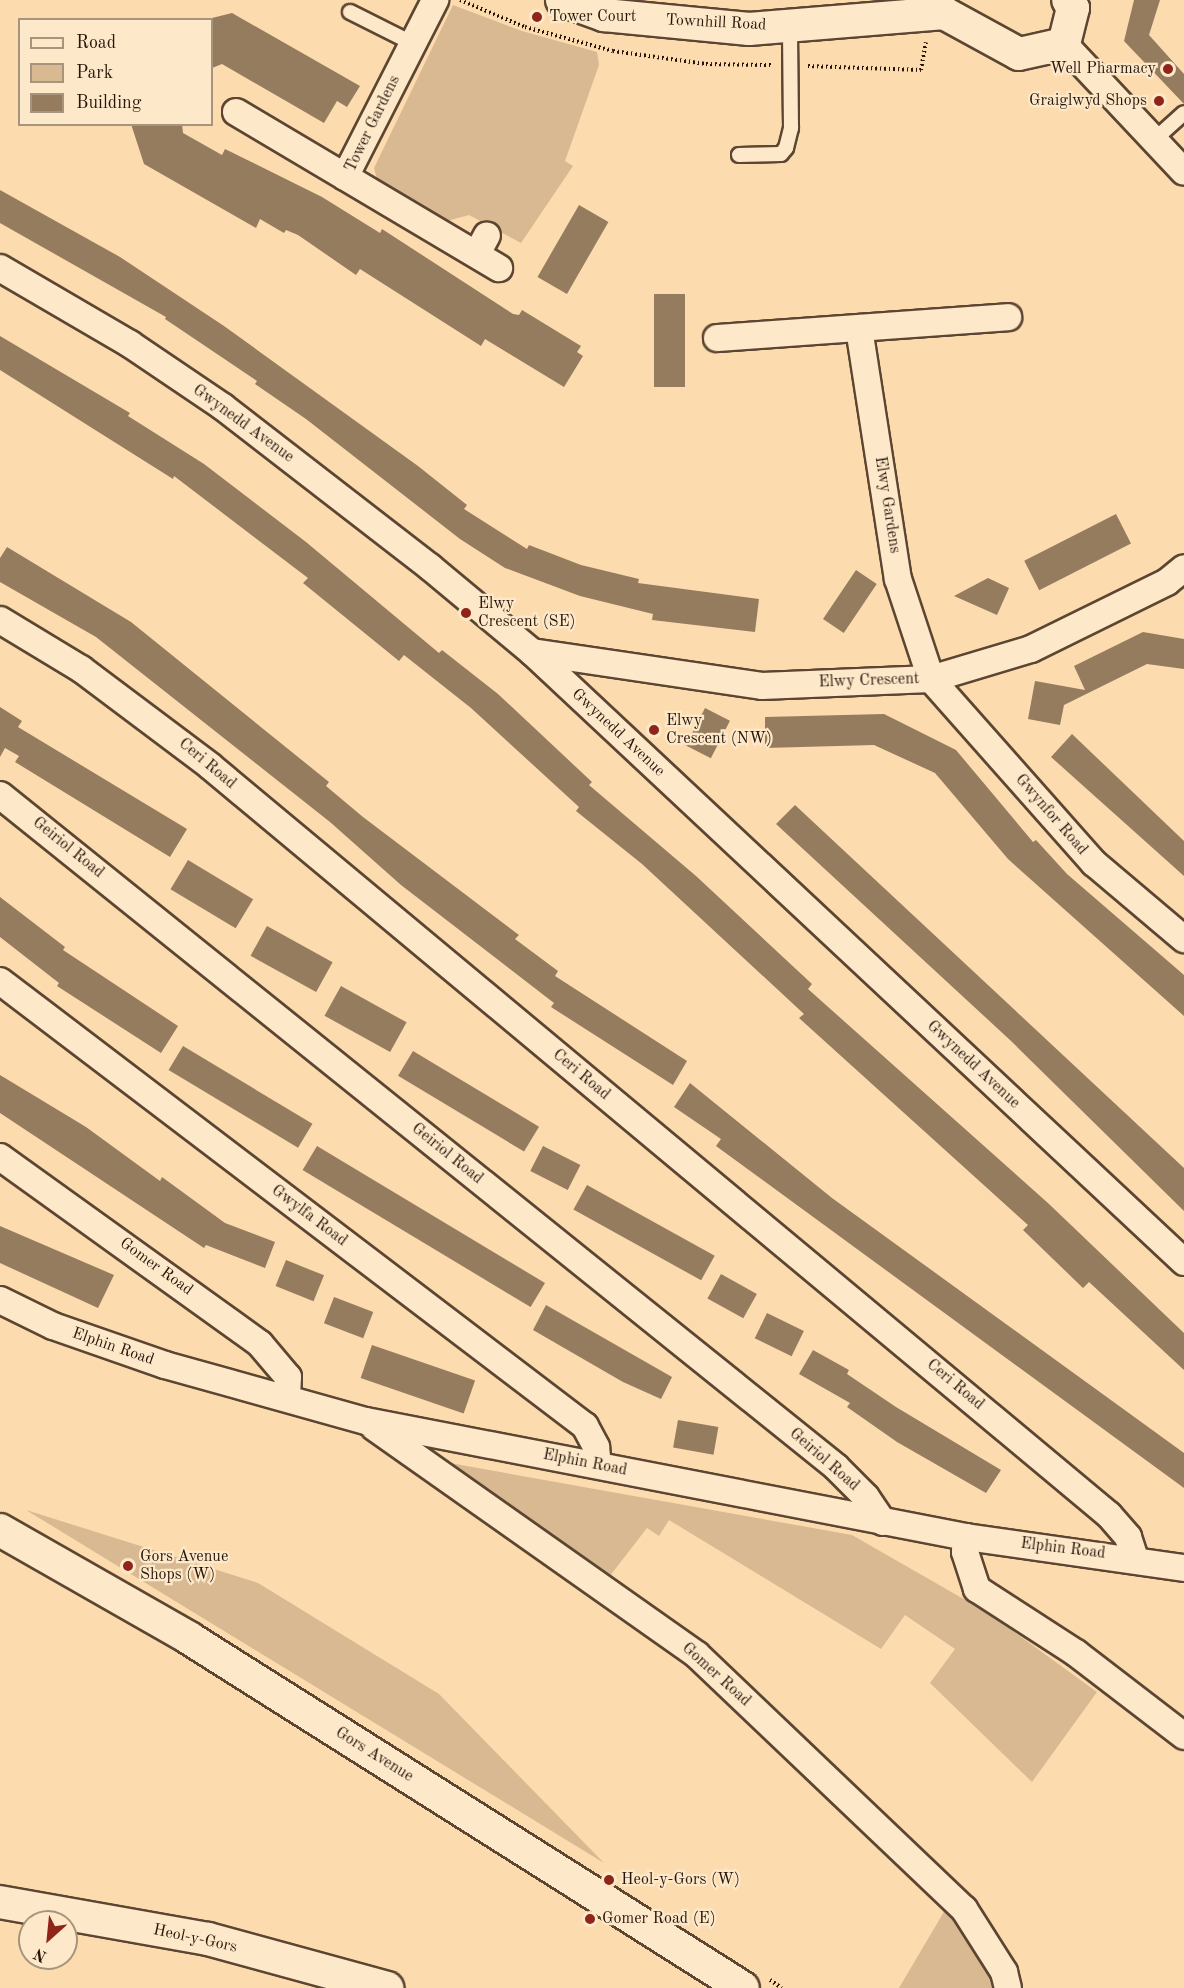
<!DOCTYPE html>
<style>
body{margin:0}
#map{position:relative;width:1184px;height:1988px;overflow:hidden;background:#fcdbae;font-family:"Old Standard TT",serif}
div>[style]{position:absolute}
.green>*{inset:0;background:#d8b992}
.building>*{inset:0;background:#957c5e;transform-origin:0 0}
.path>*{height:4px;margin-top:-2px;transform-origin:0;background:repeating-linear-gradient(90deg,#261508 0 1.5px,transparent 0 4.5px)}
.roads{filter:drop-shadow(2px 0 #5c4632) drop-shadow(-2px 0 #5c4632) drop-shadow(0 2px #5c4632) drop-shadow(0 -2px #5c4632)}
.service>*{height:14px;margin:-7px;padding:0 7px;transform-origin:7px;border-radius:7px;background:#fde8ca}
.minor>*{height:26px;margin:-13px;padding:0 13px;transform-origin:13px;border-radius:13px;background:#fde8ca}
.tertiary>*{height:32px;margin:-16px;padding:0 16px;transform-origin:16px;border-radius:16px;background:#fde8ca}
.dots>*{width:16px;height:16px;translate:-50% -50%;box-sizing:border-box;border:3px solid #fde8ca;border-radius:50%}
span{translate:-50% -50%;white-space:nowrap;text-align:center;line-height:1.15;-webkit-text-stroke:4.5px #fde8ca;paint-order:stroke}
.poi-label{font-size:16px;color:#261508}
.left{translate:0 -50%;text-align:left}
.right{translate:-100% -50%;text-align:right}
.street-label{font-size:16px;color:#261508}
.legend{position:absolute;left:18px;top:18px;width:195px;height:108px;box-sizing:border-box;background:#fde8ca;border:2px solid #a7947c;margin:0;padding:8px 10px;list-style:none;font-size:18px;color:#261508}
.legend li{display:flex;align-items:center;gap:12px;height:30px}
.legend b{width:30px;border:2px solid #a7947c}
.north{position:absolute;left:18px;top:1910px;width:60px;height:60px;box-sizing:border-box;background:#fde8ca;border:2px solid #a7947c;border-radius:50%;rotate:207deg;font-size:16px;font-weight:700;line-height:24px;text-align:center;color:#261508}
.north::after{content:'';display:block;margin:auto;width:21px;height:27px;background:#8f2418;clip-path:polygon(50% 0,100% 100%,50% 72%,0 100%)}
</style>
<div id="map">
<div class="green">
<i style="clip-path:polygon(453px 5px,522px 31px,597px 52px,599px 65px,565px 161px,573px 166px,521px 243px,469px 215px,447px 221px,377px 179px,374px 168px)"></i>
<i style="clip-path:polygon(450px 1463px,852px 1535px,988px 1613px,1097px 1692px,1032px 1782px,930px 1683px,955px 1649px,905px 1615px,881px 1649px,669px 1520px,659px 1536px,647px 1528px,609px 1577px)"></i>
<i style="clip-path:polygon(26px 1510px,258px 1583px,439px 1694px,604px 1863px)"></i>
<i style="clip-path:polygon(948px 1905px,980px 1953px,996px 1988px,899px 1988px)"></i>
</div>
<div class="building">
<i style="clip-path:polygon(1134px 0,1160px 0,1149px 35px,1184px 74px,1184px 104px,1124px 41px)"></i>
<i style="clip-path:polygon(232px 13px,360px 86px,347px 107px,337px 101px,324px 123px,222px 64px,212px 68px,212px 18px)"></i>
<i style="clip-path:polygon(131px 124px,182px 124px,183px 133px,222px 155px,225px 149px,322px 197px,380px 233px,382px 229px,513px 314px,519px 315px,522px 310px,581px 346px,577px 352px,583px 356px,564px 387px,485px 339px,481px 346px,360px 269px,356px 275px,298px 235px,286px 230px,284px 233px,260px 219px,256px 228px,144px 164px)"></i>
<i style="clip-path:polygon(0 190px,120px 257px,224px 326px,418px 466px,467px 505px,464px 509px,527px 549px,529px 545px,581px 565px,639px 579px,638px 583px,759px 599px,755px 632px,652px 620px,653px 614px,580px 596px,505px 568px,460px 539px,306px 419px,255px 384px,257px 381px,165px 319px,166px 317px,0 223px)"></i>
<i style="left:579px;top:205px;width:34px;height:83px;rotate:30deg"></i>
<i style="left:654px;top:294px;width:31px;height:93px"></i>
<i style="clip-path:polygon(0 336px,130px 413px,128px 416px,204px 464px,306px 542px,439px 653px,442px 650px,498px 694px,592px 782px,589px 785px,696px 876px,812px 984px,808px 989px,1049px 1204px,1184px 1333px,1184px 1370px,1089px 1282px,1083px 1288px,1023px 1230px,1028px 1225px,799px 1018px,804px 1014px,642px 864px,576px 811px,579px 807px,471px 708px,404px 655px,399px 661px,303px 583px,308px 578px,174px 476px,173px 479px,0 370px)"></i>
<i style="left:1116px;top:514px;width:33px;height:103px;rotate:63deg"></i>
<i style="clip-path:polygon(7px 547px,131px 622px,329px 782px,326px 786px,363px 817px,519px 935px,515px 939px,558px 971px,555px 976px,687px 1061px,673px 1085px,551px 1007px,554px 1003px,401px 885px,330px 822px,96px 637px,0 582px,0 558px)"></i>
<i style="left:856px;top:570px;width:25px;height:59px;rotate:34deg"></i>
<i style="clip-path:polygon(988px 578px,1009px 588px,997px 615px,954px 596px)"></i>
<i style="clip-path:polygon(1143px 632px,1184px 639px,1184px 669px,1147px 664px,1064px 705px,1060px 725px,1028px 719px,1035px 681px,1085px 690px,1074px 666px)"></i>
<i style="clip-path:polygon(0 707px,22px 721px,18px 727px,187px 829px,170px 857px,15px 762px,19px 756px,5px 748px,0 757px)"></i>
<i style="left:705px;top:708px;width:28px;height:42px;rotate:27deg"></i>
<i style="clip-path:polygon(884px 714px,956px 750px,1033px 842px,1036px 840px,1067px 874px,1184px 975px,1184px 1016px,1008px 859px,935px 773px,874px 745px,765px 748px,765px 717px)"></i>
<i style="clip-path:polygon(1072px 734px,1184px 841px,1184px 876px,1051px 757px)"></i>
<i style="clip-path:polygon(795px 805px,1184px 1168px,1184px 1211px,1010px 1040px,776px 824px)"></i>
<i style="left:188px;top:860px;width:76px;height:34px;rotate:31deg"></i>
<i style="clip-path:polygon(0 897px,65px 947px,63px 950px,178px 1026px,161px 1053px,57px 986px,59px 983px,0 937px)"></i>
<i style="left:267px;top:926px;width:75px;height:34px;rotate:29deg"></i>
<i style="left:341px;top:986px;width:75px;height:34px;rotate:29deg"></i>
<i style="left:183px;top:1046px;width:151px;height:28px;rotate:31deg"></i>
<i style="left:413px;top:1051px;width:147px;height:29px;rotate:31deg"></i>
<i style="clip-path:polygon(0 1075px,86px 1127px,160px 1181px,162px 1177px,225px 1223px,275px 1242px,265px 1268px,206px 1245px,204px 1248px,0 1113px)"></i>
<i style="clip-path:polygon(690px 1083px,832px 1198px,1184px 1453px,1184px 1488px,716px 1146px,721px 1139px,674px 1107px)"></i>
<i style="left:317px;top:1146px;width:266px;height:28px;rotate:31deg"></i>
<i style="left:543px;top:1146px;width:42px;height:28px;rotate:27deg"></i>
<i style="left:587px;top:1185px;width:146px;height:28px;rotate:29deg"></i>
<i style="clip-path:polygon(0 1226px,114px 1275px,98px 1308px,0 1263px)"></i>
<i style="left:286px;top:1260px;width:41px;height:28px;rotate:22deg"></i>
<i style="left:721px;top:1274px;width:41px;height:28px;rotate:29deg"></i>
<i style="left:334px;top:1297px;width:42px;height:28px;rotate:21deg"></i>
<i style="clip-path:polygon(546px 1305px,672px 1377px,661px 1399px,623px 1382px,533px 1330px)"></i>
<i style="left:767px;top:1313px;width:41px;height:28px;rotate:26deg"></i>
<i style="left:372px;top:1345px;width:109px;height:35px;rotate:19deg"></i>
<i style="clip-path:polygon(813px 1350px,849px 1370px,847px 1374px,896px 1407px,1001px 1470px,986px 1493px,897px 1442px,847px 1407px,850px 1403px,799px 1374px)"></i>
<i style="left:678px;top:1420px;width:41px;height:28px;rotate:10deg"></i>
</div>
<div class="path">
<i style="left:460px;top:0;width:70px;rotate:22.6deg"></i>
<i style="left:525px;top:27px;width:91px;rotate:15.3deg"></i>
<i style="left:613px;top:51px;width:94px;rotate:8deg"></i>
<i style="left:706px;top:64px;width:67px;rotate:0.9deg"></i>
<i style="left:808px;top:66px;width:113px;rotate:2deg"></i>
<i style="left:921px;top:70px;width:28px;rotate:-80deg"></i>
<i style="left:770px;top:1980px;width:14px;rotate:34deg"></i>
</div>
<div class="roads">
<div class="service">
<i style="left:350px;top:12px;width:69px;rotate:26.6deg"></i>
<i style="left:1154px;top:140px;width:40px;rotate:-42deg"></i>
<i style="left:739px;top:155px;width:42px;rotate:-1.4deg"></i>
<i style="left:781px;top:154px;width:8px;rotate:-50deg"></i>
<i style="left:786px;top:148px;width:21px;rotate:-76deg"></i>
<i style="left:791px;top:128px;width:102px;rotate:-90.6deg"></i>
</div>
<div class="minor">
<i style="left:1064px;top:44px;width:175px;rotate:46.8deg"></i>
<i style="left:236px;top:112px;width:306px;rotate:30.7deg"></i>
<i style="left:345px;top:177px;width:199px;rotate:-63deg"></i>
<i style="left:477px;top:254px;width:21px;rotate:-62deg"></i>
<i style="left:0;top:268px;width:151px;rotate:30.3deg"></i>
<i style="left:130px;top:344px;width:112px;rotate:34.1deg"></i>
<i style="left:223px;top:407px;width:262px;rotate:37.7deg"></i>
<i style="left:430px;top:567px;width:133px;rotate:39.8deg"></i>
<i style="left:532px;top:652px;width:893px;rotate:43.09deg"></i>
<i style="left:859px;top:328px;width:254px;rotate:81.2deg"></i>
<i style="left:898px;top:579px;width:105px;rotate:71.7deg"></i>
<i style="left:931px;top:679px;width:246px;rotate:48.5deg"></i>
<i style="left:1094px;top:863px;width:118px;rotate:40.2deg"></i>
<i style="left:717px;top:338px;width:292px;rotate:-4.1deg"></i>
<i style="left:0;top:620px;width:95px;rotate:31.2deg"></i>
<i style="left:81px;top:669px;width:161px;rotate:36.9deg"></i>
<i style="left:210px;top:766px;width:1170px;rotate:39.8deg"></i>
<i style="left:1109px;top:1515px;width:29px;rotate:49deg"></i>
<i style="left:1128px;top:1537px;width:22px;rotate:72deg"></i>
<i style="left:532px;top:652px;width:232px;rotate:8.4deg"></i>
<i style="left:762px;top:686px;width:169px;rotate:-2.4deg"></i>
<i style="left:931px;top:679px;width:104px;rotate:-16.7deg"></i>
<i style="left:1031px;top:649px;width:152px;rotate:-26.2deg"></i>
<i style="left:1167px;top:582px;width:22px;rotate:-39deg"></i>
<i style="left:0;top:795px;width:1073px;rotate:38.79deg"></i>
<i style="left:836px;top:1467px;width:42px;rotate:45deg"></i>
<i style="left:866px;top:1497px;width:30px;rotate:56deg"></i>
<i style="left:0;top:981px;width:735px;rotate:37.26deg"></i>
<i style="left:585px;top:1426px;width:24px;rotate:62deg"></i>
<i style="left:596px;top:1447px;width:18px;rotate:84deg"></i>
<i style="left:0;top:1157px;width:320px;rotate:35.7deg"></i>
<i style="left:260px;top:1344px;width:43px;rotate:49.7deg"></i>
<i style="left:288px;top:1377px;width:19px;rotate:93deg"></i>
<i style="left:0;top:1300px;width:59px;rotate:26.1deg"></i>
<i style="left:53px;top:1326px;width:119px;rotate:19.2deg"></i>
<i style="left:165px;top:1365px;width:209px;rotate:15.6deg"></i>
<i style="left:366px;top:1421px;width:611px;rotate:10.94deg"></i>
<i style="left:966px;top:1537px;width:220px;rotate:8.1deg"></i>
<i style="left:374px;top:1427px;width:395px;rotate:35.2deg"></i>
<i style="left:697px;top:1655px;width:369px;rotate:43.6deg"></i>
<i style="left:964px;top:1909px;width:75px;rotate:57.6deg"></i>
<i style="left:1004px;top:1972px;width:16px;rotate:76deg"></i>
<i style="left:966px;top:1537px;width:15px;rotate:94deg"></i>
<i style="left:965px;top:1552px;width:39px;rotate:72deg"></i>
<i style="left:977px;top:1589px;width:118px;rotate:32.9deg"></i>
<i style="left:1076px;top:1653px;width:136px;rotate:37.5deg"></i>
</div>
<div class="tertiary">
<i style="left:562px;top:0;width:45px;rotate:19.7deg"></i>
<i style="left:604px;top:15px;width:146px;rotate:5.5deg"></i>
<i style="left:749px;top:29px;width:196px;rotate:-4.7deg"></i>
<i style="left:944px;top:13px;width:85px;rotate:28.7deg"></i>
<i style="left:1019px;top:54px;width:46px;rotate:-12.5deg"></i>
<i style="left:1064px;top:44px;width:37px;rotate:-76deg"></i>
<i style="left:1073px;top:8px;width:9px;rotate:-122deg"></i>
<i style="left:0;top:1530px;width:218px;rotate:29.7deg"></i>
<i style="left:189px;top:1638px;width:655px;rotate:32.28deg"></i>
<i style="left:0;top:1902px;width:211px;rotate:10.1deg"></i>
<i style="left:208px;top:1939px;width:186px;rotate:15.3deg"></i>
</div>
</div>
<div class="dots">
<i style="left:537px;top:17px;background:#8f2418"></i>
<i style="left:1168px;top:69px;background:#8f2418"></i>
<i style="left:1159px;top:101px;background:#8f2418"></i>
<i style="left:466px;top:613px;background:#8f2418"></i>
<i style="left:654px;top:730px;background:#8f2418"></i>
<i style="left:128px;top:1566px;background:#8f2418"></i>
<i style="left:609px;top:1880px;background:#8f2418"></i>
<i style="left:590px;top:1919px;background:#8f2418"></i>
</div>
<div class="poi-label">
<span class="left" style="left:549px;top:17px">Tower Court</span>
<span class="right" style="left:1156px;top:69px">Well Pharmacy</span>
<span class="right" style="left:1147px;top:101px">Graiglwyd Shops</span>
<span class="left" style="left:478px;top:613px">Elwy<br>Crescent (SE)</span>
<span class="left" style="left:666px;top:730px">Elwy<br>Crescent (NW)</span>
<span class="left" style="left:140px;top:1566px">Gors Avenue<br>Shops (W)</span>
<span class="left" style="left:621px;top:1880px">Heol-y-Gors (W)</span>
<span class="left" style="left:602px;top:1919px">Gomer Road (E)</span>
</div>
<div class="street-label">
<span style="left:716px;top:23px;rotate:3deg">Townhill Road</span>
<span style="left:373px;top:124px;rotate:-64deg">Tower Gardens</span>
<span style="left:243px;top:424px;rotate:36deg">Gwynedd Avenue</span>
<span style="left:887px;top:505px;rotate:81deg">Elwy Gardens</span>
<span style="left:869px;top:681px;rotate:-2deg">Elwy Crescent</span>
<span style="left:618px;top:733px;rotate:43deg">Gwynedd Avenue</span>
<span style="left:207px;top:764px;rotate:40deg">Ceri Road</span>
<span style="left:1051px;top:815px;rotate:49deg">Gwynfor Road</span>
<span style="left:68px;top:848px;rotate:39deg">Geiriol Road</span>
<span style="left:973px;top:1065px;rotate:43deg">Gwynedd Avenue</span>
<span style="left:581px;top:1075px;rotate:40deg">Ceri Road</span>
<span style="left:447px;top:1154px;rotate:39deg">Geiriol Road</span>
<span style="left:309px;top:1216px;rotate:37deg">Gwylfa Road</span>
<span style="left:156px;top:1267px;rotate:36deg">Gomer Road</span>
<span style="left:113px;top:1347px;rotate:19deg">Elphin Road</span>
<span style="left:955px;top:1385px;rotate:40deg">Ceri Road</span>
<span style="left:824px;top:1460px;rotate:41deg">Geiriol Road</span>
<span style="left:585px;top:1463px;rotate:11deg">Elphin Road</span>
<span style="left:1063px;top:1549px;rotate:7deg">Elphin Road</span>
<span style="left:716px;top:1675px;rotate:42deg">Gomer Road</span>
<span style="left:374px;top:1755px;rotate:32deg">Gors Avenue</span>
<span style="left:195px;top:1939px;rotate:12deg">Heol-y-Gors</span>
</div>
<ul class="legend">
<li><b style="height:8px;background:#fde8ca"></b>Road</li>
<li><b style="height:16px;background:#d8b992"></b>Park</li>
<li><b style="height:16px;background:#957c5e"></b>Building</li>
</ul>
<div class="north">N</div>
</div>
